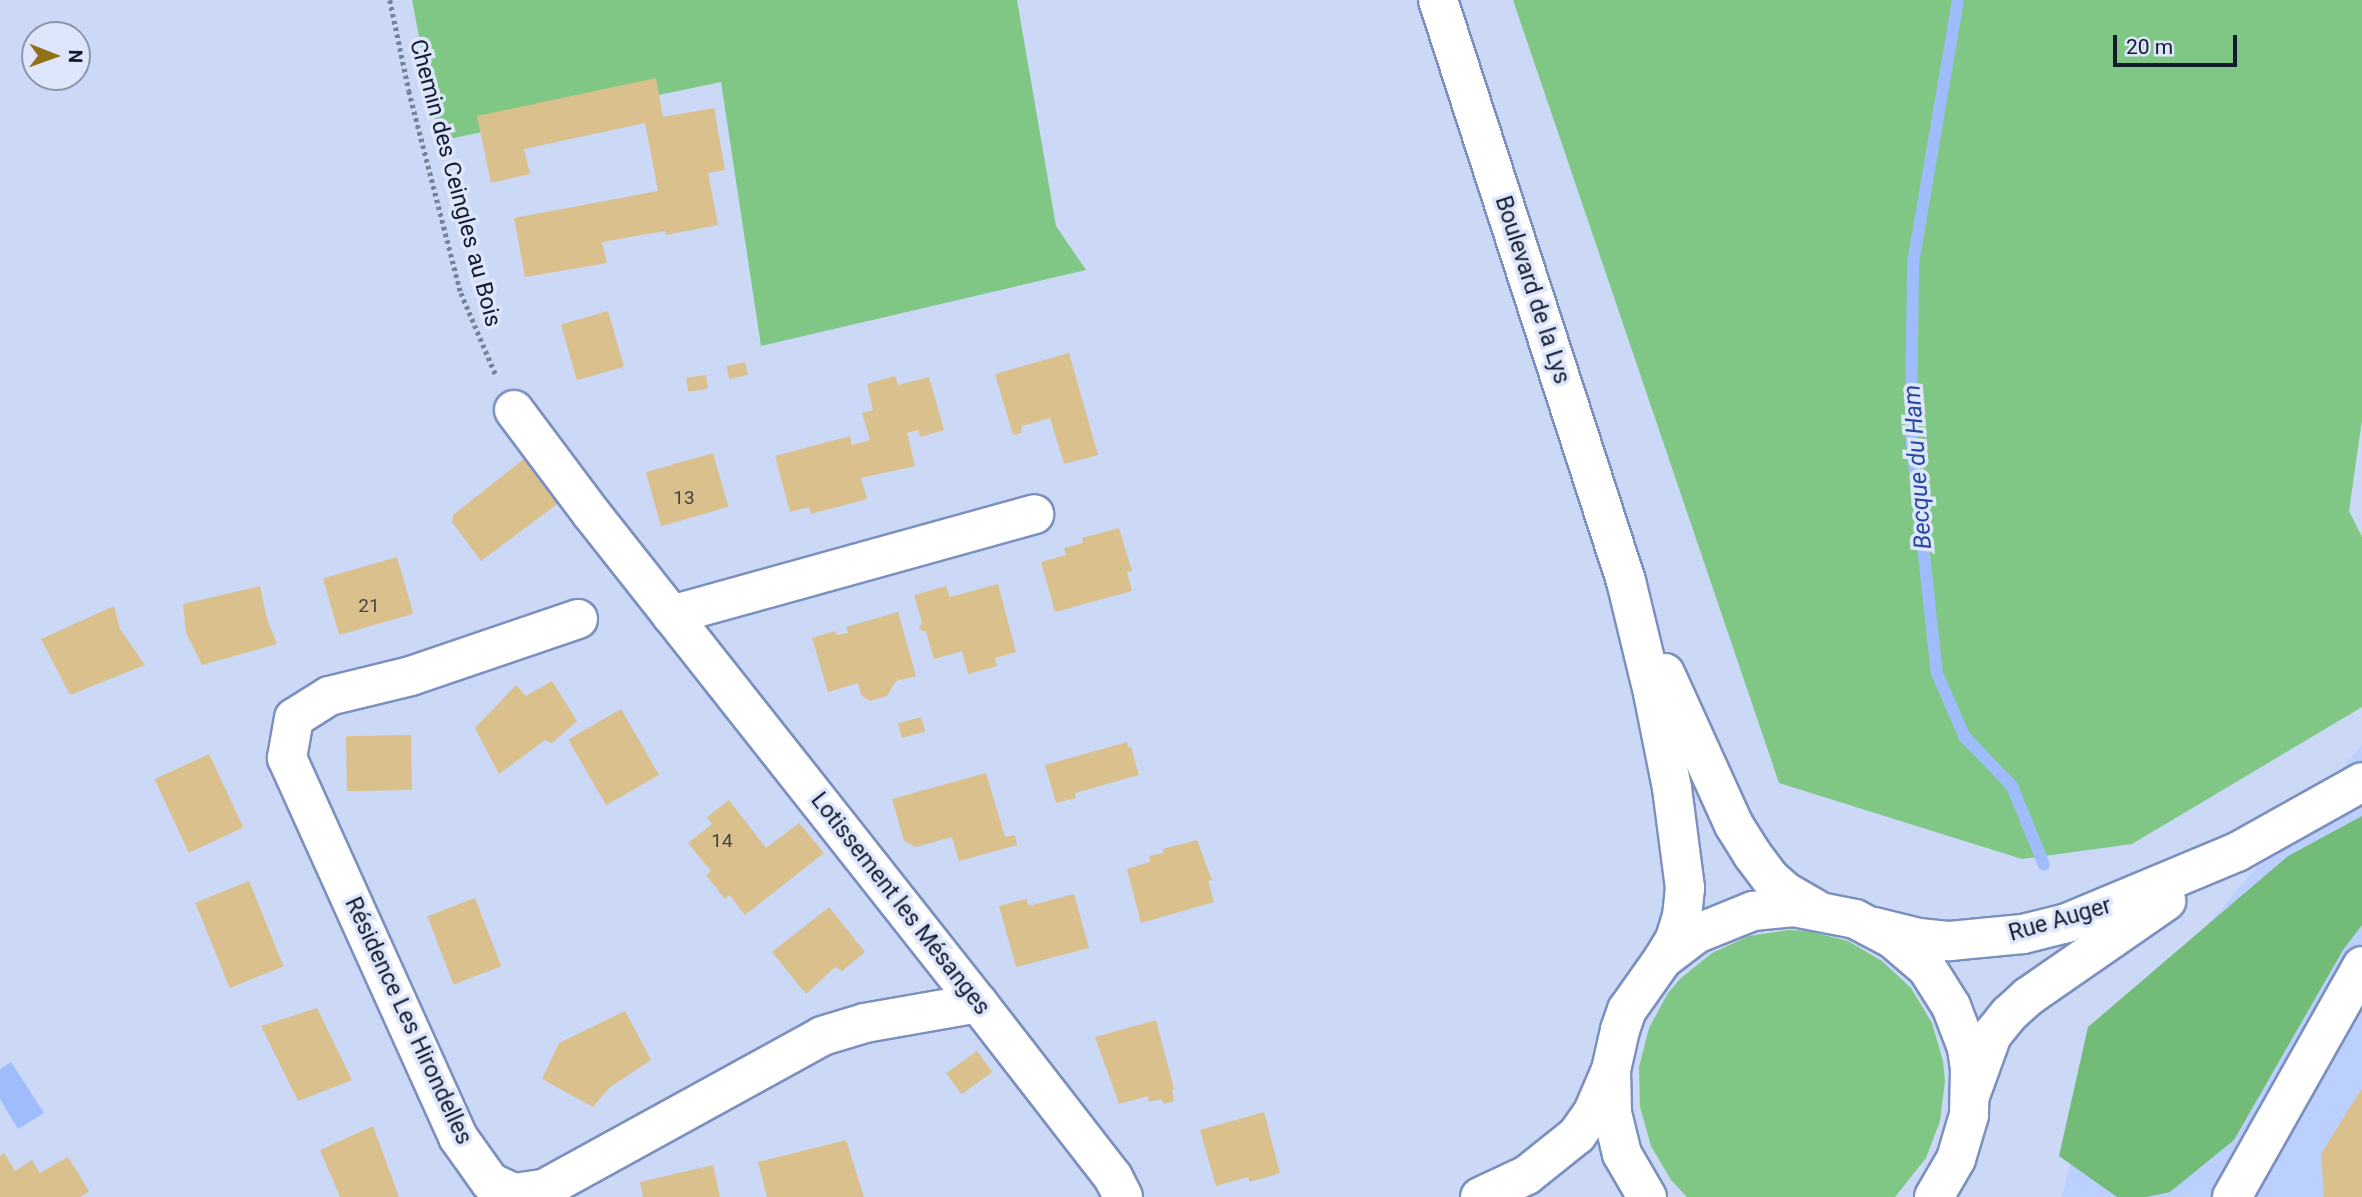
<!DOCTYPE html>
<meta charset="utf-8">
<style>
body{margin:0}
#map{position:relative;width:2362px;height:1197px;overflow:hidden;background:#cbd9f7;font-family:Roboto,sans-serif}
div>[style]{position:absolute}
.built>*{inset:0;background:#bbd0fd}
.green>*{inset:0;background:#80c785}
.forest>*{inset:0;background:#72bc77}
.water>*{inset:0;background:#9fbcfd}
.stream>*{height:12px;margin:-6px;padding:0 6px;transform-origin:6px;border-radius:6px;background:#9fbcfd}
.building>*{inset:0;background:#d9c08c;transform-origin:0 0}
.path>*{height:4.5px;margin-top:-2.25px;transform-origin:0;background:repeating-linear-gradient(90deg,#76819a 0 3.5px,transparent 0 7px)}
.roads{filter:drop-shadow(2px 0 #7c90bf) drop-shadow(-2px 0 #7c90bf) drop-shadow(0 2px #7c90bf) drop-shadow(0 -2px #7c90bf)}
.minor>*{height:38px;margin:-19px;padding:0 19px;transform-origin:19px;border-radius:19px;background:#fff}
.major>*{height:38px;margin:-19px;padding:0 19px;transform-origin:19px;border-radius:19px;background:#fff}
span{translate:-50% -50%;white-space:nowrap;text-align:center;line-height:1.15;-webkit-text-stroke:7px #dde6fb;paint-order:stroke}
.number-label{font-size:19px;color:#444445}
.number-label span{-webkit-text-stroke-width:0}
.street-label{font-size:23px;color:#131b2d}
.water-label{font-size:24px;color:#2646a1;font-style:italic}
.north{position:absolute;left:21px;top:21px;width:70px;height:70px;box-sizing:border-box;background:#dde6fb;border:2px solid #8c95a9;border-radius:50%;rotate:91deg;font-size:19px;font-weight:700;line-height:28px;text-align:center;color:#131b2d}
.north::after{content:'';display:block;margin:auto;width:24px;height:32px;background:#937119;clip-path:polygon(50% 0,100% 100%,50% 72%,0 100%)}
.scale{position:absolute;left:2113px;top:35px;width:124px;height:32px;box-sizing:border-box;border:4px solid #131b2d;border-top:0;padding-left:9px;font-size:21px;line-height:24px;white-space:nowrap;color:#131b2d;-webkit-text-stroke:5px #dde6fb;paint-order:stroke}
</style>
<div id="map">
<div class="built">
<i style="clip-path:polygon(2362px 745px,2362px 1197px,2062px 1197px,2098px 1052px)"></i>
</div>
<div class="green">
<i style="clip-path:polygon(412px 0,1017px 0,1056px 226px,1086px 270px,761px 346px,721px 82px,439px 141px)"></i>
<i style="clip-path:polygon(1513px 0,2362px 0,2362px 420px,2349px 511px,2362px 537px,2362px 707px,2132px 844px,2022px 859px,1779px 783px)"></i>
<i style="clip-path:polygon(1788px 930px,1808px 931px,1848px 941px,1882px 961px,1911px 988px,1932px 1023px,1943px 1061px,1945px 1081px,1940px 1121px,1926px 1158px,1895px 1197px,1687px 1197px,1671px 1180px,1651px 1146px,1640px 1107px,1639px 1067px,1649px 1028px,1668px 993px,1681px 978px,1712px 953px,1749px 936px)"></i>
</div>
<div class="forest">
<i style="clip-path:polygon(2362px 816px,2362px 925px,2343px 950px,2234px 1140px,2170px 1192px,2146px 1197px,2117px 1197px,2059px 1156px,2088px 1027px,2288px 856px)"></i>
</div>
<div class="water">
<i style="clip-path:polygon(11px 1062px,44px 1113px,18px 1129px,0 1099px,0 1069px)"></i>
</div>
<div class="stream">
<i style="left:1958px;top:0;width:267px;rotate:99.7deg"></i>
<i style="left:1913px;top:263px;width:172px;rotate:90.7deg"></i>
<i style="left:1911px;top:435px;width:239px;rotate:83.8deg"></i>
<i style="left:1937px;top:673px;width:69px;rotate:66.8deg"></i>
<i style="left:1964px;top:736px;width:69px;rotate:46.2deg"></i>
<i style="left:2012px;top:786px;width:85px;rotate:67.9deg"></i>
</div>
<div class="building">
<i style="clip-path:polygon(656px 78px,663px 117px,714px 108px,725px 170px,708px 173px,718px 225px,666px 235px,665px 231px,602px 242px,607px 263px,525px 277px,514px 218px,658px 191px,645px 123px,524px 149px,530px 174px,491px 183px,477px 116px)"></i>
<i style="left:608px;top:311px;width:58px;height:49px;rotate:74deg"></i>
<i style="clip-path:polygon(1069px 353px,1098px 455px,1064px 464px,1050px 418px,1022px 426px,1021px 433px,1013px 435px,995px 374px)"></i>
<i style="left:745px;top:362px;width:13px;height:19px;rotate:77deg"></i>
<i style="left:706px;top:375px;width:14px;height:20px;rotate:82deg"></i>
<i style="clip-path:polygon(895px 376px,898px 385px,929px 377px,944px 430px,920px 437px,918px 430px,907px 433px,915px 466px,861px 478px,867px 499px,811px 514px,809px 507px,790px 512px,775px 456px,850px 436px,852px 445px,870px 440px,862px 413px,873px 410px,867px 384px)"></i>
<i style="left:713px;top:453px;width:56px;height:70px;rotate:74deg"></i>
<i style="clip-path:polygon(529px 455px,564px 499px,481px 561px,452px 522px,453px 515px)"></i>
<i style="clip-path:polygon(1119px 528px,1132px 571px,1127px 572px,1132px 591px,1055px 612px,1041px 562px,1066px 555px,1064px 548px,1083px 543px,1082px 538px)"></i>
<i style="left:397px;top:557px;width:59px;height:77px;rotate:74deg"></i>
<i style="clip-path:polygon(998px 584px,1016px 652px,995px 658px,997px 666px,968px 674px,962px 651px,934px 659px,926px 632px,919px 629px,922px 622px,914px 595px,946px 586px,950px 597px)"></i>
<i style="clip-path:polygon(260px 586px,267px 619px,277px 644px,202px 665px,186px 633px,183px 604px)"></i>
<i style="clip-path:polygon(114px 606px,120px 629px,145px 665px,70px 695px,41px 639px)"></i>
<i style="clip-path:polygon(898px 612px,916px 676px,896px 681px,887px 696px,870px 701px,861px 695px,858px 683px,828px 692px,812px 638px,835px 631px,837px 635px,848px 633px,846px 627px)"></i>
<i style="clip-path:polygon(552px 681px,577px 721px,552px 743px,545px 740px,499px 774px,475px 728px,516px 685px,526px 696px)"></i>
<i style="left:621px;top:709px;width:76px;height:61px;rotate:60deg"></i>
<i style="left:921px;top:717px;width:15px;height:24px;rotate:74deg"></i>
<i style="left:411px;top:735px;width:55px;height:65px;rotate:89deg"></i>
<i style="clip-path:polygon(1127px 742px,1128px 747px,1131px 747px,1139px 775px,1075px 793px,1076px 798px,1056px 803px,1045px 765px)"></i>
<i style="left:209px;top:754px;width:81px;height:60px;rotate:65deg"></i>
<i style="clip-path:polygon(986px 773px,1005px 837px,1015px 835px,1017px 845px,959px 861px,952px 837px,916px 847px,904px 841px,892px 799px)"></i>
<i style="clip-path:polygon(729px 800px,766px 848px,799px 823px,824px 853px,745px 915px,730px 895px,725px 899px,706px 875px,711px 871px,688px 843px,712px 824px,707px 817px)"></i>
<i style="clip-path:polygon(1197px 840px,1212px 880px,1208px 881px,1214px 902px,1141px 923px,1127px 869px,1150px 862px,1149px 856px,1163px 853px,1163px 849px)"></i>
<i style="left:249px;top:881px;width:92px;height:58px;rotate:68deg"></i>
<i style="clip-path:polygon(1074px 894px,1089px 948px,1016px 967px,999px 906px,1026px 899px,1029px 906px)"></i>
<i style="left:475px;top:898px;width:73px;height:51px;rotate:69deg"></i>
<i style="clip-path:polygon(829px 907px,865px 952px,842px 971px,835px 967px,806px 994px,772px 952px)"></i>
<i style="clip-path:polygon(317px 1008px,352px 1080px,298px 1101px,261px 1026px)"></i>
<i style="clip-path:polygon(625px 1011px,651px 1060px,610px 1087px,593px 1107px,542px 1079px,559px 1043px)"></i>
<i style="clip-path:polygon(1156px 1020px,1174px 1089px,1172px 1090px,1174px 1101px,1164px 1104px,1161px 1099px,1149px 1102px,1148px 1096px,1119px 1104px,1095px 1037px)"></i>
<i style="left:977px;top:1051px;width:26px;height:38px;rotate:54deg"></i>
<i style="clip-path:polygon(2362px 1088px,2362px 1197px,2324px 1197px,2321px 1154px)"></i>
<i style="clip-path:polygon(1264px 1112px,1280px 1173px,1250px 1182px,1248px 1177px,1216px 1186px,1200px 1130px)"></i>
<i style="clip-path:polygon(373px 1126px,399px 1197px,340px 1197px,320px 1150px)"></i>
<i style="clip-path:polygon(846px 1140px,864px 1197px,767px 1197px,758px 1162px)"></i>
<i style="clip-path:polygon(4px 1153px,15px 1171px,32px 1160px,40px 1173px,68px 1157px,89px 1191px,80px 1197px,0 1197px,0 1156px)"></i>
<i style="clip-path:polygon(713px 1165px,720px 1197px,643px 1197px,640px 1182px)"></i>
</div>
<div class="path">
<i style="left:390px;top:0;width:93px;rotate:78.2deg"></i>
<i style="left:409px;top:91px;width:209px;rotate:75.6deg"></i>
<i style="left:461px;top:293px;width:89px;rotate:66.9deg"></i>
</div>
<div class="roads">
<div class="minor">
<i style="left:514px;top:410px;width:129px;rotate:53.2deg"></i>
<i style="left:591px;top:513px;width:624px;rotate:51.7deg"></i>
<i style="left:978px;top:1003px;width:220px;rotate:52.2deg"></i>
<i style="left:1113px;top:1177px;width:22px;rotate:63deg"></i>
<i style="left:671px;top:615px;width:377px;rotate:-15.5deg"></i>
<i style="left:578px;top:619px;width:176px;rotate:161.2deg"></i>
<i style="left:411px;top:676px;width:84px;rotate:166.3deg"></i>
<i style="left:329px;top:696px;width:41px;rotate:147.8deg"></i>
<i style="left:294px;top:718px;width:41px;rotate:99.9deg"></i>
<i style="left:287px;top:758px;width:416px;rotate:65.7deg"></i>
<i style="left:458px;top:1137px;width:55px;rotate:54.6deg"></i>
<i style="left:490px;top:1182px;width:26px;rotate:25deg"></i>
<i style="left:514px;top:1193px;width:30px;rotate:-8deg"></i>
<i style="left:544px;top:1189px;width:317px;rotate:-28.8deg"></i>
<i style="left:822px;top:1036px;width:45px;rotate:-16.8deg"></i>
<i style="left:865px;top:1023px;width:115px;rotate:-10deg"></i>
<i style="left:1874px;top:927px;width:46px;rotate:13.7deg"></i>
<i style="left:1919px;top:938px;width:31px;rotate:6deg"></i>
<i style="left:1950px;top:941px;width:73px;rotate:-5.5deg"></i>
<i style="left:2023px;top:934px;width:45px;rotate:-14deg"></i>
<i style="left:2067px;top:923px;width:184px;rotate:-22.7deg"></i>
<i style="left:2237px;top:852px;width:143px;rotate:-29.2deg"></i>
<i style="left:1971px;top:1093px;width:62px;rotate:-70.1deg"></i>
<i style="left:1992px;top:1035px;width:27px;rotate:-51deg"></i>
<i style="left:2009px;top:1014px;width:27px;rotate:-42deg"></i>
<i style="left:2029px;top:996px;width:167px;rotate:-34.7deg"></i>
<i style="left:1480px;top:1197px;width:52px;rotate:-25.1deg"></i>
<i style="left:1527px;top:1175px;width:64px;rotate:-38.7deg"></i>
<i style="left:1577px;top:1135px;width:28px;rotate:-55deg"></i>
<i style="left:1593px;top:1112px;width:46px;rotate:-66.8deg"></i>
<i style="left:2232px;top:1197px;width:265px;rotate:-60.6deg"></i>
</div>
<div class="major">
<i style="left:1438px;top:0;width:611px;rotate:72.07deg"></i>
<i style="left:1626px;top:581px;width:115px;rotate:76.4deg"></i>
<i style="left:1653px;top:693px;width:97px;rotate:78.7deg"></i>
<i style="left:1672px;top:788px;width:101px;rotate:82.6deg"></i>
<i style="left:1685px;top:888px;width:28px;rotate:96deg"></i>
<i style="left:1682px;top:916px;width:24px;rotate:107deg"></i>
<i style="left:1675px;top:939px;width:23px;rotate:121deg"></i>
<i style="left:1665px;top:673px;width:167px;rotate:65.6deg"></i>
<i style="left:1734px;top:825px;width:34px;rotate:58deg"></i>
<i style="left:1752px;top:854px;width:30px;rotate:53deg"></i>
<i style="left:1770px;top:878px;width:21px;rotate:41deg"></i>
<i style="left:1786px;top:892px;width:34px;rotate:30deg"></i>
<i style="left:1647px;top:1197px;width:50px;rotate:-120.2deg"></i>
<i style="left:1622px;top:1154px;width:42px;rotate:-103.7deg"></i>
<i style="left:1612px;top:1113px;width:43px;rotate:-91.3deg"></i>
<i style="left:1611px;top:1070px;width:41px;rotate:-77.3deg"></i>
<i style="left:1620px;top:1030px;width:21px;rotate:-71deg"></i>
<i style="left:1627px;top:1010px;width:62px;rotate:-54.8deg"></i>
<i style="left:1663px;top:959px;width:41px;rotate:-37.1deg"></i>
<i style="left:1696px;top:934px;width:61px;rotate:-22deg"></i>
<i style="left:1753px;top:911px;width:41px;rotate:-5.6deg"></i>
<i style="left:1794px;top:907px;width:62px;rotate:11.1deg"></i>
<i style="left:1855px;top:919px;width:43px;rotate:27.8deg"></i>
<i style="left:1893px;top:939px;width:45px;rotate:40.5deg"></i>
<i style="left:1927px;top:968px;width:45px;rotate:57.7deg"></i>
<i style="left:1951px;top:1006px;width:45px;rotate:69.1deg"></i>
<i style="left:1967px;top:1048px;width:22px;rotate:82deg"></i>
<i style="left:1970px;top:1070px;width:45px;rotate:91.3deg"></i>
<i style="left:1969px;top:1115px;width:46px;rotate:106.5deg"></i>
<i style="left:1956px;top:1159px;width:44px;rotate:120.1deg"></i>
</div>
</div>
<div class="number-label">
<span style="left:684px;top:498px">13</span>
<span style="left:369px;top:606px">21</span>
<span style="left:722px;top:841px">14</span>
</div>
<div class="street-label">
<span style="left:455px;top:183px;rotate:75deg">Chemin des Ceingles au Bois</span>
<span style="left:1532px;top:290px;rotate:72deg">Boulevard de la Lys</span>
<span style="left:900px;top:904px;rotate:52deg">Lotissement les Mésanges</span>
<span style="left:2060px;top:920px;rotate:-16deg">Rue Auger</span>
<span style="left:408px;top:1021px;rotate:65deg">Résidence Les Hirondelles</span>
</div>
<div class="water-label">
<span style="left:1918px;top:467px;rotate:-94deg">Becque du Ham</span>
</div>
<div class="north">N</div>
<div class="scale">20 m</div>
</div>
